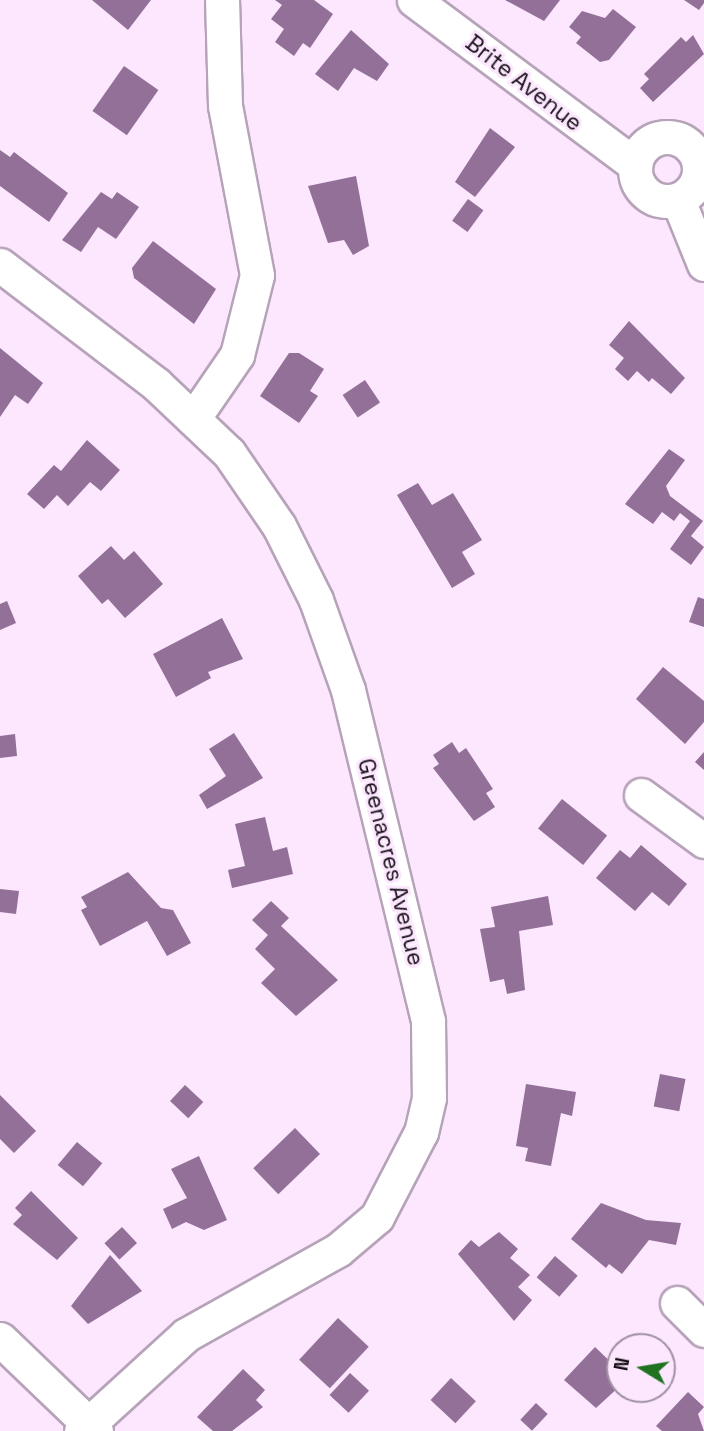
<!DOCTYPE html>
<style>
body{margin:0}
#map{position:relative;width:704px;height:1431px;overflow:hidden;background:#fce7fe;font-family:"Space Grotesk",sans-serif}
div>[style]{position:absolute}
.building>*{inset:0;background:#937098;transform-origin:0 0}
.roads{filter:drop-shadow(2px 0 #b7a3b9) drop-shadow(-2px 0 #b7a3b9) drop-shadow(0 2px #b7a3b9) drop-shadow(0 -2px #b7a3b9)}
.minor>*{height:33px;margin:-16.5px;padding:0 16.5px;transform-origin:16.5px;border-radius:16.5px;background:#fff}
.minor>.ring{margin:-16.5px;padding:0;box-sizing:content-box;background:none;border:33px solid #fff;border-radius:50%}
span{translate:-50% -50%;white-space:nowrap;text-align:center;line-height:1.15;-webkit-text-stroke:6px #fce7fe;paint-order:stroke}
.street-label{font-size:23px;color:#171018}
.north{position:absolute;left:606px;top:1333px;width:70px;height:70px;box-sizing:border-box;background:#fce7fe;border:2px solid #a091a2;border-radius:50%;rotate:281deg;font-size:19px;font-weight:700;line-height:28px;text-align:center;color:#171018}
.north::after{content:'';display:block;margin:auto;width:24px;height:32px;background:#1f731e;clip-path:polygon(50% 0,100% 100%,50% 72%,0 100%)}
</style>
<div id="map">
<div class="building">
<i style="clip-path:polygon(92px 0,151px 0,128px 30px)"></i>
<i style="clip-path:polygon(275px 0,314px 0,333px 14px,310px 48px,303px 43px,294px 56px,275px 42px,284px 29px,271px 19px,282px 5px)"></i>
<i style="clip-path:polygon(505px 0,560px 0,544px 21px)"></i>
<i style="clip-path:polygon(684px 0,704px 0,704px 3px,699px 10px)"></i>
<i style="clip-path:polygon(613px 9px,636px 27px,609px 60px,600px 62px,576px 43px,581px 37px,569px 27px,582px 11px,605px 18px)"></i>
<i style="clip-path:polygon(351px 30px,389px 64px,377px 81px,354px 68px,338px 91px,315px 74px)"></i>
<i style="clip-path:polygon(693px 35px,704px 54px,653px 102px,640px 88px,649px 79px,644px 74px,681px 37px,686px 42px)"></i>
<i style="left:124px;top:66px;width:42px;height:55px;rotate:35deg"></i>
<i style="clip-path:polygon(490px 128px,515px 147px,475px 197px,455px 182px)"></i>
<i style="clip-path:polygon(0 150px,10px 157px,14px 152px,68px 193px,49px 222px,0 186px)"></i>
<i style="clip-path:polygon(356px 176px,369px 246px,353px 255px,344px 240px,328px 243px,308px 186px)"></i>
<i style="clip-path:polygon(101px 192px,112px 199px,117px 192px,139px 207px,116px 239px,98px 227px,81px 252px,62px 240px)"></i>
<i style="left:468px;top:199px;width:19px;height:27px;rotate:36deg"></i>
<i style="clip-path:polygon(153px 241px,216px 289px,194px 324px,134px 278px,132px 268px)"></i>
<i style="clip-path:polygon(629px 321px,685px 378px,671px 394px,652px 378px,649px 382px,637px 371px,628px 381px,615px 369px,624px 358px,609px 345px)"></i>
<i style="clip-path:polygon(0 348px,43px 383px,28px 404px,15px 395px,0 417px)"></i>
<i style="clip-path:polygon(289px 353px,299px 353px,324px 369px,310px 391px,318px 396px,299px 423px,260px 396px)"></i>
<i style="left:365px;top:380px;width:27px;height:27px;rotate:56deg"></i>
<i style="clip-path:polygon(87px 440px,120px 470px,101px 491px,90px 482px,68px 506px,57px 495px,44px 509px,27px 494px,54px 465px,61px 471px)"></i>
<i style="clip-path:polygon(669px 449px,685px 460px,666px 486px,670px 496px,703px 521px,691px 536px,704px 547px,691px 565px,670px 549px,690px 521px,680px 513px,674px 521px,662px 512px,653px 524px,625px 504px)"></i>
<i style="clip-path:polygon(418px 483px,432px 505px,453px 493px,482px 540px,462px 552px,475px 574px,452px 588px,397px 495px)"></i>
<i style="clip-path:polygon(111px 546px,124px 560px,134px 551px,163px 584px,125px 618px,108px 599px,102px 604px,78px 576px)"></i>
<i style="clip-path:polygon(698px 597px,704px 599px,704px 627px,689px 622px)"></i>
<i style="clip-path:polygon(7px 601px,16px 623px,0 630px,0 604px)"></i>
<i style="clip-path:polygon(222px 618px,243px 659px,208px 672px,211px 678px,176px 697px,153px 654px)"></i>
<i style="clip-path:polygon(663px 667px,704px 701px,704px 722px,685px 744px,636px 699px)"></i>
<i style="clip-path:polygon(234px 733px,263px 778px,207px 809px,199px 795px,226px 776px,209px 749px)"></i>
<i style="clip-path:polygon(15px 734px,17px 756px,0 758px,0 736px)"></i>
<i style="clip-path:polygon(452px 742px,459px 753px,466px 748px,493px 789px,486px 793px,495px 807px,474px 821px,433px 768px,439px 764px,433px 755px)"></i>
<i style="clip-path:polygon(704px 752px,704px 770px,695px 762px)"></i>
<i style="left:562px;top:799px;width:58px;height:38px;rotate:39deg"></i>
<i style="clip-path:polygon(265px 817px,273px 851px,287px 847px,293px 874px,232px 888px,228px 870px,245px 866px,235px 824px)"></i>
<i style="clip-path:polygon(641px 845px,687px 884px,669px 906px,652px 892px,635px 911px,596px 878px,620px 850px,630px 858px)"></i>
<i style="clip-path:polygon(128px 872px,161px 908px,173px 910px,191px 943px,167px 956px,147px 921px,100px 946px,81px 910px,87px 907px,81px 897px)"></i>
<i style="clip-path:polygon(0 889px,19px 891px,16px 914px,0 912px)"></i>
<i style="clip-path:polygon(548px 896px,553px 925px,519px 931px,525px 990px,507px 994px,504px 979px,490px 982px,480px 929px,495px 927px,491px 907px)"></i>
<i style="clip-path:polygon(271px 901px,289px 918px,281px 926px,338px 980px,296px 1016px,261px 983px,275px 969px,255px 949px,268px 935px,252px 920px)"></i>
<i style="left:660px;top:1074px;width:26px;height:33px;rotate:11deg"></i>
<i style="clip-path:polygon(526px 1084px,576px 1092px,572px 1116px,561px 1113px,551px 1166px,525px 1161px,528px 1148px,516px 1146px)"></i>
<i style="left:185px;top:1085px;width:25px;height:22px;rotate:43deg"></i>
<i style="clip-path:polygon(0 1095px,36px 1131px,14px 1153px,0 1139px)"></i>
<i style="left:295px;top:1128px;width:36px;height:58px;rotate:46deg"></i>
<i style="left:77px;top:1142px;width:33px;height:30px;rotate:40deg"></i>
<i style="clip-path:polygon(199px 1156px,227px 1220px,204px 1230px,186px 1222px,172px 1229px,163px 1209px,187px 1198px,171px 1169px)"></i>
<i style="clip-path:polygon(31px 1191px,78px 1238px,57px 1260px,13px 1224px,22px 1215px,15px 1208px)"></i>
<i style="clip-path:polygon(601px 1203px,646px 1220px,681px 1223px,676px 1245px,649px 1240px,622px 1274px,609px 1264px,606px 1268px,571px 1239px)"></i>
<i style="left:122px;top:1227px;width:22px;height:24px;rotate:47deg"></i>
<i style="clip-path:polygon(499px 1232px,518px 1249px,510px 1258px,530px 1275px,518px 1287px,532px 1300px,514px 1321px,458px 1254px,471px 1240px,479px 1247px)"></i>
<i style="clip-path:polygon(110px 1255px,142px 1291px,88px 1324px,71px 1306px)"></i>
<i style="left:555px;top:1256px;width:30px;height:28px;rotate:41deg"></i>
<i style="left:338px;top:1318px;width:42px;height:57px;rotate:43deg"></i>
<i style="clip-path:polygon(595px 1347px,620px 1371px,620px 1386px,596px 1408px,564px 1380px)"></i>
<i style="clip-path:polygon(243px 1369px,265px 1390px,256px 1400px,263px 1407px,232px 1431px,213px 1431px,197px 1417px)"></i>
<i style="left:350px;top:1373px;width:26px;height:30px;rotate:43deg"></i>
<i style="left:451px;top:1378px;width:34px;height:30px;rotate:43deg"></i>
<i style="clip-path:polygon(688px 1392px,704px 1407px,698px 1414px,704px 1431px,662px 1431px,656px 1426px)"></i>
<i style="left:536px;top:1403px;width:16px;height:23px;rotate:43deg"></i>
</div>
<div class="roads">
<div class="minor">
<i style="left:414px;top:0;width:276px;rotate:36.7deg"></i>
<i class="ring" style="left:635px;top:137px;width:31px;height:31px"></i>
<i style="left:678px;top:200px;width:69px;rotate:67.9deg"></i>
<i style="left:0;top:265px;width:196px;rotate:37.3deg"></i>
<i style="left:156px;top:384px;width:100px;rotate:43.4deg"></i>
<i style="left:229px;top:453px;width:88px;rotate:55.6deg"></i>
<i style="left:279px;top:526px;width:83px;rotate:63.4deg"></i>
<i style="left:316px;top:600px;width:96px;rotate:70.4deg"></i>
<i style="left:348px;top:690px;width:341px;rotate:76.4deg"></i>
<i style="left:428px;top:1021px;width:77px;rotate:89.3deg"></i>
<i style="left:429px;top:1098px;width:35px;rotate:103deg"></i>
<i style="left:421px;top:1132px;width:96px;rotate:117.4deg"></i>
<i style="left:377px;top:1217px;width:51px;rotate:139.8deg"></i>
<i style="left:338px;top:1250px;width:174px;rotate:150.8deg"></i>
<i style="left:186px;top:1335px;width:142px;rotate:137.6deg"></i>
<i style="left:193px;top:419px;width:78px;rotate:-55.5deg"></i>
<i style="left:237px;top:355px;width:82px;rotate:-76deg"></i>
<i style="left:257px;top:275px;width:172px;rotate:-100.7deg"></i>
<i style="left:225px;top:106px;width:106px;rotate:-91.6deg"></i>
<i style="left:641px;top:795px;width:78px;rotate:36.1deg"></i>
<i style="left:677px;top:1303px;width:38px;rotate:45deg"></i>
<i style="left:0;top:1339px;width:133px;rotate:43.8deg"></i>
</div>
</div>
<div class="street-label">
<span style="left:524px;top:83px;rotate:38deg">Brite Avenue</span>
<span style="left:391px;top:862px;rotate:76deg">Greenacres Avenue</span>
</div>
<div class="north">N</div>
</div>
